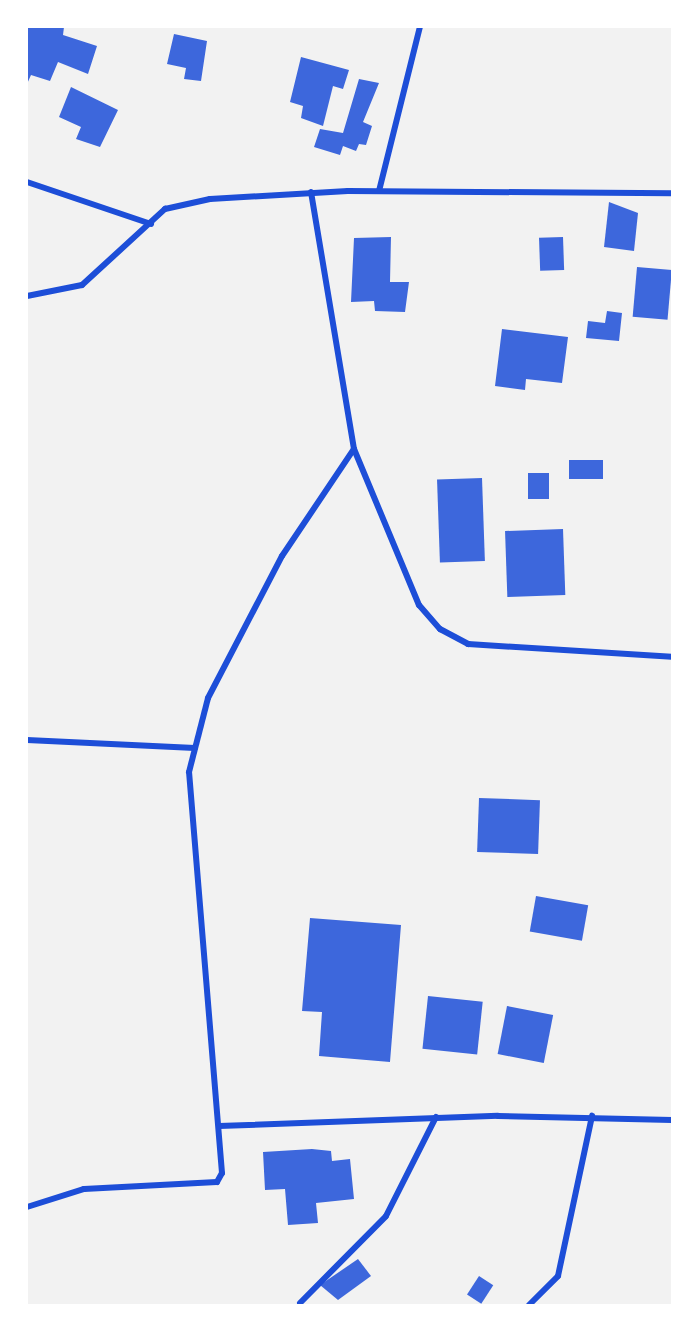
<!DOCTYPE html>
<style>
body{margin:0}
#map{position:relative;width:699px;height:1332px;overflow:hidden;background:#f2f2f2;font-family:"Noto Sans",sans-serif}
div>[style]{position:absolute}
.building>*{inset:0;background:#3d67dc;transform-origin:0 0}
.minor>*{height:6px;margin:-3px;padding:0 3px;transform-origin:3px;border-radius:3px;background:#1d4ed8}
span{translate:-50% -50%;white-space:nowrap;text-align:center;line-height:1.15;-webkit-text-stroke:5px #fff;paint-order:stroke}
.frame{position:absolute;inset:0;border:28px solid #fff;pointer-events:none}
</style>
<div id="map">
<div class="building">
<i style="clip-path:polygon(27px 27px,64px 27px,63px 35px,97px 46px,88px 74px,58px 62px,50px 81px,31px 75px,27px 84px)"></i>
<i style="clip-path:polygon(174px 34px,207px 41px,201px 81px,184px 79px,186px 68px,167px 64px)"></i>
<i style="clip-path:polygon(301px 57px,349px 70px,343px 89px,333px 86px,323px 126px,301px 118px,303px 106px,290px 102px)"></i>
<i style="clip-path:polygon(359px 79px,379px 83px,363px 122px,372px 126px,366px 145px,359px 144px,356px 151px,343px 146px,340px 155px,314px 147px,320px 129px,343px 133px)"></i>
<i style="clip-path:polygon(71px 87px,118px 110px,100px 147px,76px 139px,81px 127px,59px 117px)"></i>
<i style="clip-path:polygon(609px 202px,638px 213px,634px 251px,604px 247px)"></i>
<i style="clip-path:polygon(391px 237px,390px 282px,409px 282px,405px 312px,375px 311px,374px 301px,351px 302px,354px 238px)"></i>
<i style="left:563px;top:237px;width:33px;height:24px;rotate:88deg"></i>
<i style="left:637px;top:267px;width:35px;height:50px;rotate:5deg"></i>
<i style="clip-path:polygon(607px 311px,622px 313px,619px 341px,586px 338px,588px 321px,605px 323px)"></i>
<i style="clip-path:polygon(502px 329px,568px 337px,562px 383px,526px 379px,525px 390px,495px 386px)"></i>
<i style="left:603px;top:460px;width:19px;height:34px;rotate:90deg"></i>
<i style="left:528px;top:473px;width:21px;height:26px"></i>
<i style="left:482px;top:478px;width:83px;height:45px;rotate:88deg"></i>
<i style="left:563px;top:529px;width:66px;height:58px;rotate:88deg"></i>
<i style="left:479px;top:798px;width:61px;height:54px;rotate:2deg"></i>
<i style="left:536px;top:896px;width:53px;height:36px;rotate:10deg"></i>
<i style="clip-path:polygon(310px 918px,401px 925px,390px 1062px,319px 1056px,322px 1012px,302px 1011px)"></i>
<i style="left:428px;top:996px;width:55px;height:53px;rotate:6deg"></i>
<i style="left:507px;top:1006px;width:47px;height:49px;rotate:11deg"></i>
<i style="clip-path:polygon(312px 1149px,331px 1151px,332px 1161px,350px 1159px,354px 1199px,316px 1203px,318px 1223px,288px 1225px,285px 1189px,265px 1190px,263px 1152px)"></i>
<i style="clip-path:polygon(358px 1259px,371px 1276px,338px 1300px,320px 1285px)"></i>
<i style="left:479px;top:1276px;width:17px;height:22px;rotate:33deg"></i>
</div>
<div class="minor">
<i style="left:27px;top:182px;width:131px;rotate:18.7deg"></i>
<i style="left:379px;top:191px;width:169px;rotate:-76deg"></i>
<i style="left:311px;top:192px;width:261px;rotate:80.5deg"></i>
<i style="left:354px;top:449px;width:169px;rotate:67.4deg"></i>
<i style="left:419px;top:605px;width:32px;rotate:49deg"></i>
<i style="left:440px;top:629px;width:32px;rotate:28deg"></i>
<i style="left:468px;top:644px;width:204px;rotate:3.6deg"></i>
<i style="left:27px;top:296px;width:56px;rotate:-11.3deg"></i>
<i style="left:82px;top:285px;width:113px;rotate:-42.5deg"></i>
<i style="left:165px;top:209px;width:46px;rotate:-12.5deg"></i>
<i style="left:210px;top:199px;width:138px;rotate:-3.3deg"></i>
<i style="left:348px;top:191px;width:324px;rotate:0.4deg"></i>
<i style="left:27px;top:740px;width:168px;rotate:2.7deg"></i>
<i style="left:219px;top:1126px;width:279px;rotate:-2.1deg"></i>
<i style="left:498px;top:1116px;width:174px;rotate:1.3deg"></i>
<i style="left:27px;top:1207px;width:60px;rotate:-17.5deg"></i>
<i style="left:84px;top:1189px;width:133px;rotate:-3deg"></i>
<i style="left:217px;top:1182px;width:10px;rotate:-61deg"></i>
<i style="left:222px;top:1173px;width:402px;rotate:-94.7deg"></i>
<i style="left:189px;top:772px;width:76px;rotate:-75.6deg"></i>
<i style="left:208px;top:698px;width:160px;rotate:-62.5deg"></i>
<i style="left:282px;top:556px;width:129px;rotate:-56.1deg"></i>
<i style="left:300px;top:1303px;width:122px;rotate:-45.3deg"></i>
<i style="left:386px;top:1216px;width:111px;rotate:-63.2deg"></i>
<i style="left:529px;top:1305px;width:41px;rotate:-45deg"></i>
<i style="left:558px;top:1276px;width:164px;rotate:-78deg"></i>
</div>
<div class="frame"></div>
</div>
